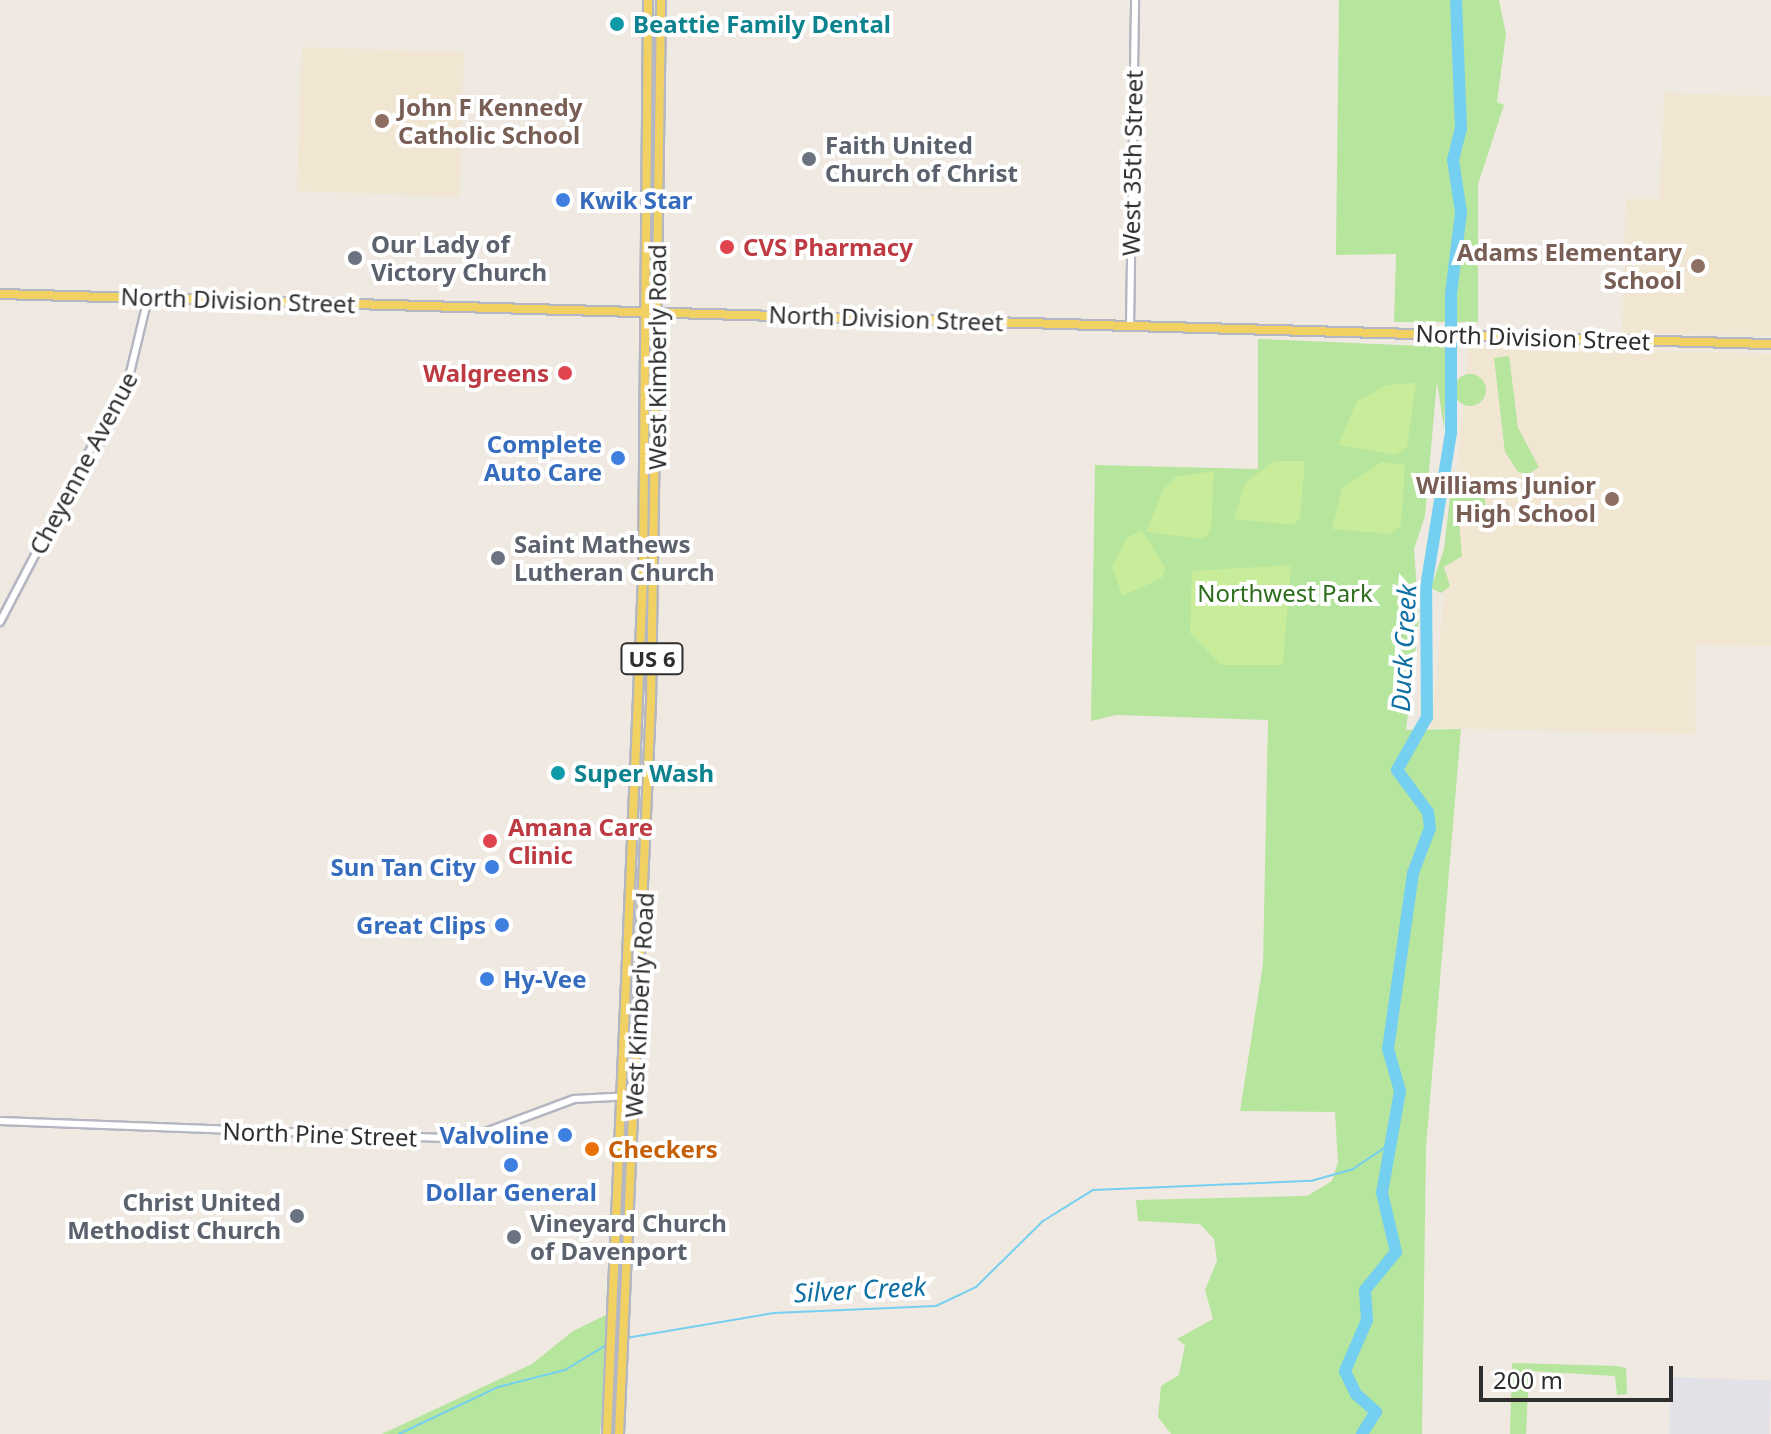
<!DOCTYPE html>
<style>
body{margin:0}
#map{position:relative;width:1771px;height:1434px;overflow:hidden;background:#efe9e1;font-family:"Noto Sans",sans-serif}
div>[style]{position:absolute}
.industrial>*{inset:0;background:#e3e1e8;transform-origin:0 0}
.education>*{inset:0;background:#f0e6d1;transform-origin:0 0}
.green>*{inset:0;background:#b6e59e}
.round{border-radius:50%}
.pitch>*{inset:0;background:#c9ec9a}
.stream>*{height:2px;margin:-1px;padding:0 1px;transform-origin:1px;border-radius:1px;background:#75cff0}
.river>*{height:12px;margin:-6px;padding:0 6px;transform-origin:6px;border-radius:6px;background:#75cff0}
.roads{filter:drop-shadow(2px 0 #b4b7c1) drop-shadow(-2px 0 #b4b7c1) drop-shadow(0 2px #b4b7c1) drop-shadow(0 -2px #b4b7c1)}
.minor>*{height:6px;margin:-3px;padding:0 3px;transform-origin:3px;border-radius:3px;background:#fff}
.major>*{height:8px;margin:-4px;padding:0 4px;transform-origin:4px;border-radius:4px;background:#f2d163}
.dots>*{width:22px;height:22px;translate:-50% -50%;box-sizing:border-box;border:4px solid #fff;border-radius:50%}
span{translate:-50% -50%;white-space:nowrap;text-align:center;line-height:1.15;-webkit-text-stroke:8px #fff;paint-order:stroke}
.shield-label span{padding:2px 6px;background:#fff;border:2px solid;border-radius:6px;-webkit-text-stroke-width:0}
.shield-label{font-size:22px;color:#2e2e2e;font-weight:700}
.culture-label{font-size:24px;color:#0d838f;font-weight:700}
.left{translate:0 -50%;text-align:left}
.education-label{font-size:24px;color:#785e54;font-weight:700}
.right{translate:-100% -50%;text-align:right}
.worship-label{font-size:24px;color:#5b616d;font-weight:700}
.street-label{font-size:24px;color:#2e2e2e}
.shop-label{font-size:24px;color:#366cbe;font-weight:700}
.health-label{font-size:24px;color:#be3a42;font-weight:700}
.park-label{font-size:24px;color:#2c6e1b}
.food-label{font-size:24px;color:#c56008;font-weight:700}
.water-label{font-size:26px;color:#0d6fa3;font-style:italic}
.scale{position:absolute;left:1479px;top:1366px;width:194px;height:36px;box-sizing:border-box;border:4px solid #2e2e2e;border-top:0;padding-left:10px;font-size:24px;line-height:28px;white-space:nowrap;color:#2e2e2e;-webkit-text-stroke:6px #fff;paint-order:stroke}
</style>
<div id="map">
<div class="industrial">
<i style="left:1671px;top:1377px;width:100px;height:57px;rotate:2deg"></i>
</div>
<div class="education">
<i style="left:302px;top:47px;width:162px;height:144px;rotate:2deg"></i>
<i style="clip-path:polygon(1664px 93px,1771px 96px,1771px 336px,1622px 333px,1626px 199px,1660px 199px)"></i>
<i style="clip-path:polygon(1469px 345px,1771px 354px,1771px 646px,1696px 645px,1695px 734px,1431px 728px)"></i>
</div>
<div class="green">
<i style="clip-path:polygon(1339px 0,1499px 0,1506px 34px,1497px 102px,1504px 105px,1478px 184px,1478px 322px,1394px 322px,1396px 254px,1336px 255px)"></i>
<i style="clip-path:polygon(1258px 339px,1447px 347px,1444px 429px,1437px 381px,1425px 516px,1414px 549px,1419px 619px,1406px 730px,1461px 729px,1426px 1147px,1422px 1434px,1171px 1434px,1158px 1417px,1161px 1386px,1179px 1375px,1185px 1345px,1177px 1339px,1213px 1319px,1205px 1290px,1217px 1261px,1214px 1239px,1200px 1224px,1138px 1221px,1136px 1200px,1307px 1196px,1332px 1181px,1338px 1162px,1335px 1112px,1240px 1111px,1263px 964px,1268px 720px,1116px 715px,1091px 721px,1095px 465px,1258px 469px)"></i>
<i style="clip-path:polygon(1509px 356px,1518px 428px,1539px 467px,1529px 474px,1518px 472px,1505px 452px,1494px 358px)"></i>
<i class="round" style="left:1454px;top:374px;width:32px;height:32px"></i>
<i style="clip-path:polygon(1453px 471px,1483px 487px,1486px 508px,1470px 520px,1458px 511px,1462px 556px,1444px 567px,1450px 586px,1441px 593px,1431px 588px,1444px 549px)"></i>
<i style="clip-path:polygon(608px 1314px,600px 1434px,382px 1434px,532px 1364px,573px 1331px)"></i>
<i style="clip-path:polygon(1512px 1363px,1618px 1366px,1626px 1368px,1627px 1394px,1617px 1395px,1615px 1376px,1529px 1371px,1526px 1434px,1510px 1434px)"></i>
</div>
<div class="pitch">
<i style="clip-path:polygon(1416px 383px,1407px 447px,1396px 455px,1338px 445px,1357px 401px,1387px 385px)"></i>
<i style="clip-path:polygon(1274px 461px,1305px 461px,1300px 518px,1293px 525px,1234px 519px,1245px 483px)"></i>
<i style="clip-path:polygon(1382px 462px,1405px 465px,1401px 525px,1390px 534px,1332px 529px,1342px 488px)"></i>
<i style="clip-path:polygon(1214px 471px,1211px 530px,1203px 539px,1146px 532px,1164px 488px,1176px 477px)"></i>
<i style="clip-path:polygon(1142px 530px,1165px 567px,1162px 578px,1122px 596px,1112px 566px,1127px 538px)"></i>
<i style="clip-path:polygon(1291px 565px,1283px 665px,1221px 665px,1190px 633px,1192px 571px)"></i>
</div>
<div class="stream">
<i style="left:626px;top:1338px;width:150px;rotate:-9.6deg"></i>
<i style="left:774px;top:1313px;width:162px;rotate:-2.5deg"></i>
<i style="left:936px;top:1306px;width:44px;rotate:-25.4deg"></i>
<i style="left:976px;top:1287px;width:94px;rotate:-44.6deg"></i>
<i style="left:1043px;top:1221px;width:59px;rotate:-31.8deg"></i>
<i style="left:1093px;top:1190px;width:218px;rotate:-2.4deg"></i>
<i style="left:1311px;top:1181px;width:44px;rotate:-15.9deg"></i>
<i style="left:1353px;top:1169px;width:48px;rotate:-34deg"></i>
<i style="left:399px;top:1434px;width:110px;rotate:-25.4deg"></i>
<i style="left:498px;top:1387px;width:69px;rotate:-14.2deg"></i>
<i style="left:565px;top:1370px;width:50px;rotate:-31.2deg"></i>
</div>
<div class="river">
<i style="left:1362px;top:1434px;width:26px;rotate:-58deg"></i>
<i style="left:1376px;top:1412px;width:27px;rotate:-138deg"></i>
<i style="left:1356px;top:1394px;width:25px;rotate:-116deg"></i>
<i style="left:1345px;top:1371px;width:56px;rotate:-66.7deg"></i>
<i style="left:1367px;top:1320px;width:30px;rotate:-94deg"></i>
<i style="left:1365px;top:1290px;width:49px;rotate:-50.8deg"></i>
<i style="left:1396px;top:1252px;width:61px;rotate:-103.3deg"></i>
<i style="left:1382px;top:1193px;width:104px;rotate:-80deg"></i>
<i style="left:1400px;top:1091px;width:44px;rotate:-105.9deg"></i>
<i style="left:1388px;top:1049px;width:178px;rotate:-81.9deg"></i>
<i style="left:1413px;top:873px;width:48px;rotate:-69.3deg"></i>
<i style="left:1430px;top:828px;width:16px;rotate:-97deg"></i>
<i style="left:1428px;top:812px;width:52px;rotate:-126.4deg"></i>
<i style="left:1397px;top:770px;width:61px;rotate:-60.5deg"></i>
<i style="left:1427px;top:717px;width:130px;rotate:-90.4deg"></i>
<i style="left:1426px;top:587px;width:157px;rotate:-80.8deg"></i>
<i style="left:1451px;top:432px;width:138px;rotate:-90deg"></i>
<i style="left:1451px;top:294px;width:83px;rotate:-83deg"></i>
<i style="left:1461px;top:212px;width:53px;rotate:-98.7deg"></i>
<i style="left:1453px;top:160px;width:32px;rotate:-76deg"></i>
<i style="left:1461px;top:129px;width:129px;rotate:-92.2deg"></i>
</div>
<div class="roads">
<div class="minor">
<i style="left:1130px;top:325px;width:325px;rotate:-89.1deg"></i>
<i style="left:0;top:622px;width:281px;rotate:-62.4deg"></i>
<i style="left:130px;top:373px;width:77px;rotate:-76.5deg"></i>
<i style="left:0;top:1121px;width:445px;rotate:2.2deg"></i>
<i style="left:445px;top:1138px;width:35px;rotate:-7deg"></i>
<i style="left:480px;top:1134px;width:100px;rotate:-20.4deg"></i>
<i style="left:574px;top:1099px;width:59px;rotate:-2.9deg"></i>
</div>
<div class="major">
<i style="left:0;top:294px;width:1772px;rotate:1.62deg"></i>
<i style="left:607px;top:1434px;width:857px;rotate:-87.59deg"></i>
<i style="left:643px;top:578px;width:578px;rotate:-89.5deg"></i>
<i style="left:619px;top:1434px;width:733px;rotate:-87.5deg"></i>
<i style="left:651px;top:702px;width:702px;rotate:-89.18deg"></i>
</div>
</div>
<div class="dots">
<i style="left:617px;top:24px;background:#0f9aa8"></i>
<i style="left:382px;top:121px;background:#8d6e63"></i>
<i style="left:809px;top:159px;background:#6b7280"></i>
<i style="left:563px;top:200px;background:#3f7fe0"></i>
<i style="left:727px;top:247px;background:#e0444e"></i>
<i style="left:355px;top:258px;background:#6b7280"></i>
<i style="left:1698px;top:266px;background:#8d6e63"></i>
<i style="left:565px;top:373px;background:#e0444e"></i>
<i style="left:618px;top:458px;background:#3f7fe0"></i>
<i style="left:1612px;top:499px;background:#8d6e63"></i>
<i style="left:498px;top:558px;background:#6b7280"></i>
<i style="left:558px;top:773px;background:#0f9aa8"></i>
<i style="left:490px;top:841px;background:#e0444e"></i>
<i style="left:492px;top:867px;background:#3f7fe0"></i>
<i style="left:502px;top:925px;background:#3f7fe0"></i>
<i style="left:487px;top:979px;background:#3f7fe0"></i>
<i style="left:565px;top:1135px;background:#3f7fe0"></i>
<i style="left:592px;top:1149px;background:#e8710a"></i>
<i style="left:511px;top:1165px;background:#3f7fe0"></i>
<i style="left:297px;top:1216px;background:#6b7280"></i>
<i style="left:514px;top:1237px;background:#6b7280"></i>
</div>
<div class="shield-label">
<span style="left:652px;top:659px">US 6</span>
</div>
<div class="culture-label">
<span class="left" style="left:633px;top:24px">Beattie Family Dental</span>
<span class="left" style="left:574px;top:773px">Super Wash</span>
</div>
<div class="education-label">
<span class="left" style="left:398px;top:121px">John F Kennedy<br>Catholic School</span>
<span class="right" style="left:1682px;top:266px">Adams Elementary<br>School</span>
<span class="right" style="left:1596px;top:499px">Williams Junior<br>High School</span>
</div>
<div class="worship-label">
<span class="left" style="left:825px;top:159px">Faith United<br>Church of Christ</span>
<span class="left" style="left:371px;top:258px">Our Lady of<br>Victory Church</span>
<span class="left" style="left:514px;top:558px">Saint Mathews<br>Lutheran Church</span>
<span class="right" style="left:281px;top:1216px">Christ United<br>Methodist Church</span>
<span class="left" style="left:530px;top:1237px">Vineyard Church<br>of Davenport</span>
</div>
<div class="street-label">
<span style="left:1132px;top:163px;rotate:-89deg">West 35th Street</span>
<span style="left:238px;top:300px;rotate:2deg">North Division Street</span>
<span style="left:886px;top:318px;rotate:2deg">North Division Street</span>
<span style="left:1533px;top:337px;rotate:2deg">North Division Street</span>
<span style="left:657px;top:357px;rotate:-90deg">West Kimberly Road</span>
<span style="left:83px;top:463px;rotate:-62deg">Cheyenne Avenue</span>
<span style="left:639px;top:1005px;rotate:-87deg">West Kimberly Road</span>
<span style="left:320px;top:1134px;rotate:2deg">North Pine Street</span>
</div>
<div class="shop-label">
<span class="left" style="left:579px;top:200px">Kwik Star</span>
<span class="right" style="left:602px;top:458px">Complete<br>Auto Care</span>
<span class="right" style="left:476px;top:867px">Sun Tan City</span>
<span class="right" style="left:486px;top:925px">Great Clips</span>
<span class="left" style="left:503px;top:979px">Hy-Vee</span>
<span class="right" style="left:549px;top:1135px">Valvoline</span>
<span style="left:511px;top:1192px">Dollar General</span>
</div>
<div class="health-label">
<span class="left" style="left:743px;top:247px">CVS Pharmacy</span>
<span class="right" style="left:549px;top:373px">Walgreens</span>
<span class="left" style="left:508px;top:841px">Amana Care<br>Clinic</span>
</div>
<div class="park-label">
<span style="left:1285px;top:593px">Northwest Park</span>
</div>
<div class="food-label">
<span class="left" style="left:608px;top:1149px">Checkers</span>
</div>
<div class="water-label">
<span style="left:1404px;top:648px;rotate:-87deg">Duck Creek</span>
<span style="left:860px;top:1290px;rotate:-3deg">Silver Creek</span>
</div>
<div class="scale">200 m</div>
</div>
